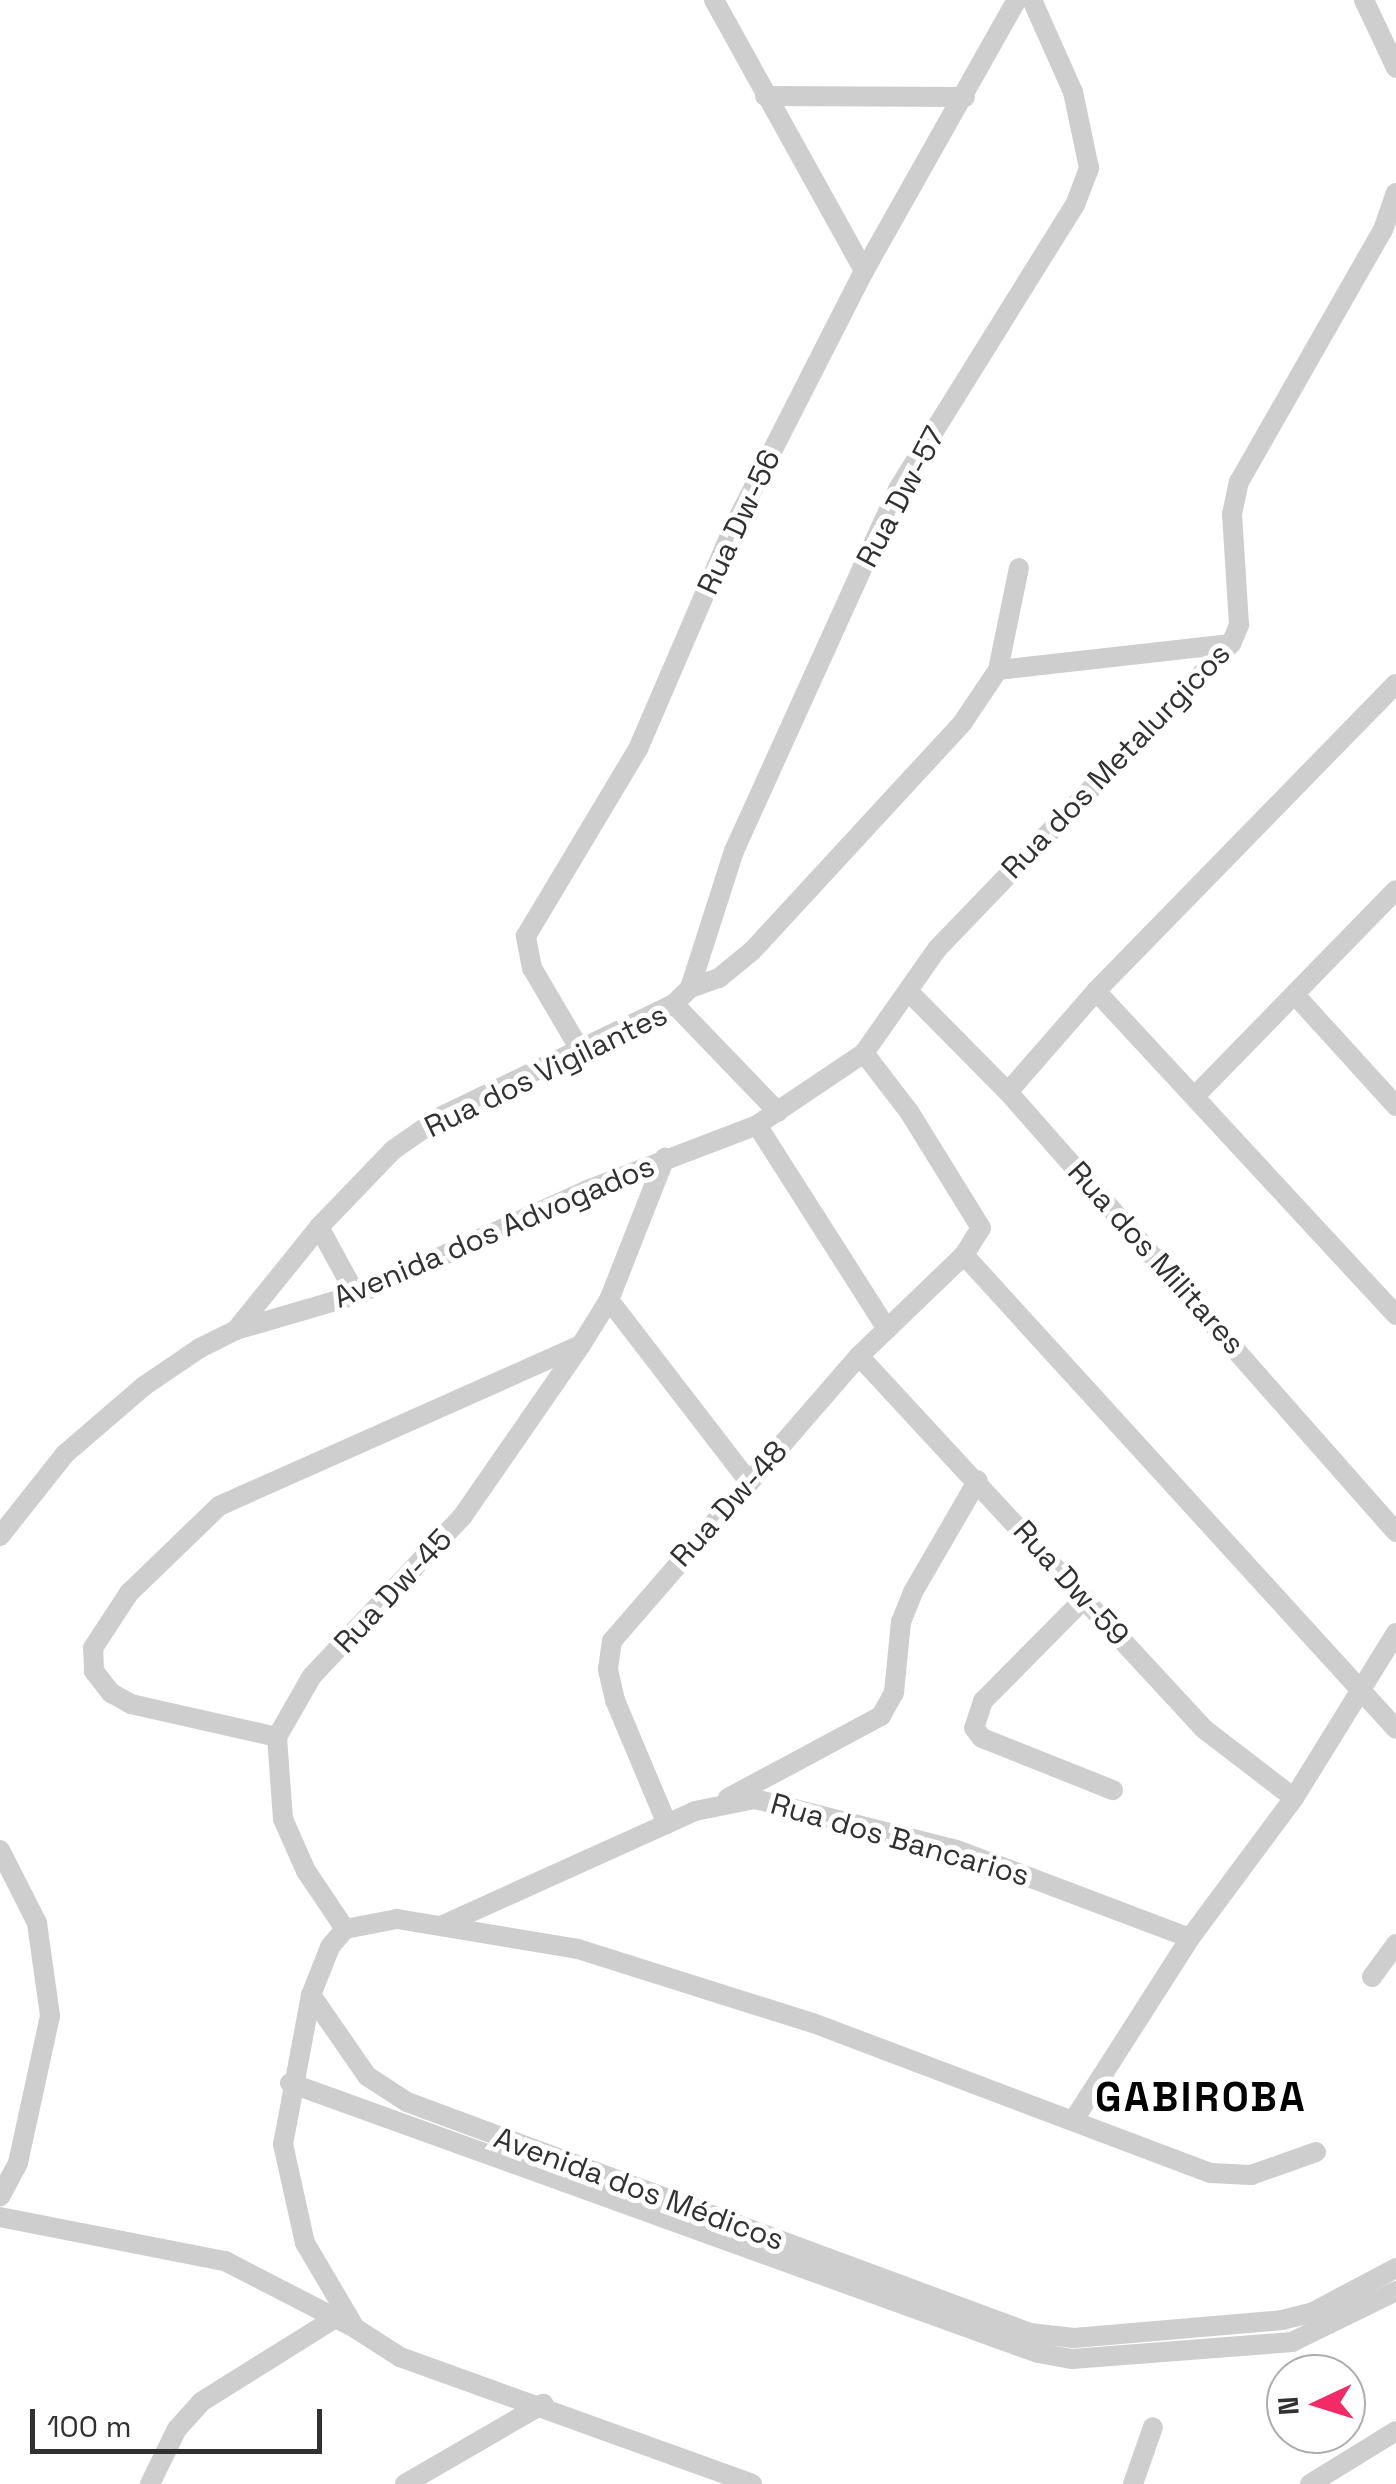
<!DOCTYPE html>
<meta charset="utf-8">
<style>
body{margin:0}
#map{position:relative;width:1396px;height:2484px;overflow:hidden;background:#fff;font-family:"Space Grotesk",sans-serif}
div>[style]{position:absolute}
.minor>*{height:20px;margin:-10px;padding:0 10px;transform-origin:10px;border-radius:10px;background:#cecece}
span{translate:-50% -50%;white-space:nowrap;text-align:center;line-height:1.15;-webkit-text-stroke:10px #fff;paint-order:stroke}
.street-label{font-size:30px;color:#313131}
.district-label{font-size:40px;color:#000;font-weight:700;letter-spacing:2.5px}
.north{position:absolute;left:1266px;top:2354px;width:100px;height:100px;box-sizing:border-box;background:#fff;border:2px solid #adadad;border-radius:50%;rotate:266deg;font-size:28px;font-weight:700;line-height:40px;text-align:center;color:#313131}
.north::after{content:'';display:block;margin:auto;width:35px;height:45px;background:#f22a66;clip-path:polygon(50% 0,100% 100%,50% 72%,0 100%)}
.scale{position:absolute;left:30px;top:2409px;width:292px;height:45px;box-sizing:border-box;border:5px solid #313131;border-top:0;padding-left:12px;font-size:30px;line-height:35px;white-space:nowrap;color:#313131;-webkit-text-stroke:8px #fff;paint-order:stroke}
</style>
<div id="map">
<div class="minor">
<i style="left:714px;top:0;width:310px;rotate:61deg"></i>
<i style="left:1364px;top:0;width:75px;rotate:64.8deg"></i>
<i style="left:765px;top:96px;width:200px;rotate:0.3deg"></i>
<i style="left:998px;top:670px;width:234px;rotate:-6.4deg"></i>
<i style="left:690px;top:988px;width:31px;rotate:-19deg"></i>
<i style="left:719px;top:978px;width:43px;rotate:-39.3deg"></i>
<i style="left:752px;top:951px;width:311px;rotate:-47.3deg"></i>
<i style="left:963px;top:722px;width:63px;rotate:-56.1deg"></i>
<i style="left:998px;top:670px;width:104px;rotate:-78.4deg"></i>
<i style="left:908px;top:991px;width:142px;rotate:45.3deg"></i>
<i style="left:1008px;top:1092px;width:587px;rotate:48.59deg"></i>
<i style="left:1096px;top:991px;width:442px;rotate:47.2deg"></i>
<i style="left:1296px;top:996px;width:149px;rotate:47.7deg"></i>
<i style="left:674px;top:1004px;width:150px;rotate:46.1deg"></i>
<i style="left:579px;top:1048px;width:93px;rotate:-120.4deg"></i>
<i style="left:532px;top:968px;width:33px;rotate:-101deg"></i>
<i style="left:526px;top:936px;width:218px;rotate:-59.1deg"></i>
<i style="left:638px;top:749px;width:241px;rotate:-66.7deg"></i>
<i style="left:733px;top:528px;width:288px;rotate:-63deg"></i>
<i style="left:864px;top:271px;width:311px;rotate:-60.6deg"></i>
<i style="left:1008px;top:1092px;width:134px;rotate:-48.9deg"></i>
<i style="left:1096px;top:991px;width:429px;rotate:-45.7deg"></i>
<i style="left:1196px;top:1095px;width:286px;rotate:-45.7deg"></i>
<i style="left:757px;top:1125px;width:242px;rotate:57.5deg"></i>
<i style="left:319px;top:1227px;width:77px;rotate:61.4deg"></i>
<i style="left:964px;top:1255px;width:641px;rotate:47.65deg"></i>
<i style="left:609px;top:1300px;width:230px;rotate:52.4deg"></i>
<i style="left:236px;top:1330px;width:132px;rotate:-51.1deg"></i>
<i style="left:319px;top:1227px;width:107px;rotate:-46.1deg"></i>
<i style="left:393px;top:1150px;width:60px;rotate:-34.8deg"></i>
<i style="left:442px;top:1116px;width:258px;rotate:-25.8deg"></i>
<i style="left:674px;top:1004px;width:23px;rotate:-45deg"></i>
<i style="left:690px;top:988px;width:144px;rotate:-72.2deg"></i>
<i style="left:734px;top:851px;width:397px;rotate:-65.6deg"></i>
<i style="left:898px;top:489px;width:335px;rotate:-58.1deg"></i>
<i style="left:1075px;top:205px;width:40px;rotate:-69deg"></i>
<i style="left:1089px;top:168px;width:78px;rotate:-101.9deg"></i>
<i style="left:1073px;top:92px;width:101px;rotate:-114deg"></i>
<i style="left:859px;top:1356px;width:508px;rotate:47.23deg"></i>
<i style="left:1204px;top:1729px;width:113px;rotate:37.5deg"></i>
<i style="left:0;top:1536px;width:105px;rotate:-51.6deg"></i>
<i style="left:65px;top:1454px;width:104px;rotate:-40.7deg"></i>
<i style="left:144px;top:1386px;width:68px;rotate:-34.2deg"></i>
<i style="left:200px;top:1348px;width:40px;rotate:-26.6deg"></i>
<i style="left:236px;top:1330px;width:125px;rotate:-16.3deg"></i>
<i style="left:356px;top:1295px;width:254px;rotate:-24.4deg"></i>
<i style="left:587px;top:1190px;width:182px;rotate:-20.9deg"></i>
<i style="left:757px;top:1125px;width:129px;rotate:-33.9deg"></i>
<i style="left:864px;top:1053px;width:127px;rotate:-54.9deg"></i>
<i style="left:937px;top:949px;width:424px;rotate:-46.1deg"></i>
<i style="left:1231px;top:644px;width:21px;rotate:-67deg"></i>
<i style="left:1239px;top:625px;width:111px;rotate:-93.6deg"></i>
<i style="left:1232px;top:514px;width:33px;rotate:-78deg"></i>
<i style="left:1239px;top:482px;width:290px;rotate:-60.3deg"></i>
<i style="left:1383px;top:230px;width:39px;rotate:-71deg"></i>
<i style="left:1085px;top:1598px;width:145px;rotate:134.7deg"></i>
<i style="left:983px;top:1701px;width:28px;rotate:108deg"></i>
<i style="left:974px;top:1728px;width:13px;rotate:51deg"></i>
<i style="left:982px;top:1738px;width:141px;rotate:21.7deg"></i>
<i style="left:277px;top:1737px;width:150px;rotate:-167.3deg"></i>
<i style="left:131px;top:1704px;width:23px;rotate:-151deg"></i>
<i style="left:111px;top:1693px;width:28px;rotate:-128deg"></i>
<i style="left:94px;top:1671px;width:23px;rotate:-92deg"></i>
<i style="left:93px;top:1648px;width:66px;rotate:-56.8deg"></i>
<i style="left:129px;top:1593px;width:125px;rotate:-44deg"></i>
<i style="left:219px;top:1506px;width:396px;rotate:-24deg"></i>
<i style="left:728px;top:1798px;width:174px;rotate:-28.2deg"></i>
<i style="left:881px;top:1716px;width:26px;rotate:-61deg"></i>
<i style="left:894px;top:1693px;width:71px;rotate:-84.4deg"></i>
<i style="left:901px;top:1622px;width:32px;rotate:-68deg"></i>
<i style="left:913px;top:1592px;width:129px;rotate:-59.9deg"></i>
<i style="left:667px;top:1824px;width:134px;rotate:-112.8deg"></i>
<i style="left:615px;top:1700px;width:32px;rotate:-103deg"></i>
<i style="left:608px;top:1669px;width:28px;rotate:-82deg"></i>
<i style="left:612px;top:1641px;width:377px;rotate:-49.1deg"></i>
<i style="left:859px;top:1356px;width:146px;rotate:-43.9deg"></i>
<i style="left:964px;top:1255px;width:32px;rotate:-58deg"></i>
<i style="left:981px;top:1228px;width:135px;rotate:-121.7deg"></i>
<i style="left:910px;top:1113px;width:76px;rotate:-127.5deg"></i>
<i style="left:0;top:1850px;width:82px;rotate:63.1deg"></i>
<i style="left:37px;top:1923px;width:94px;rotate:82deg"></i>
<i style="left:50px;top:2016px;width:150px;rotate:102.3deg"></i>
<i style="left:18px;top:2163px;width:38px;rotate:118deg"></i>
<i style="left:445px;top:1924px;width:274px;rotate:-24.3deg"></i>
<i style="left:695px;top:1811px;width:61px;rotate:-11.3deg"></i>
<i style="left:755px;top:1799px;width:208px;rotate:14.2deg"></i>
<i style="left:957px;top:1850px;width:249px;rotate:20.7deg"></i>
<i style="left:345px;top:1929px;width:53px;rotate:-10.9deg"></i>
<i style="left:397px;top:1919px;width:183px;rotate:9.4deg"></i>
<i style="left:578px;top:1949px;width:246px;rotate:17.5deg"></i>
<i style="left:813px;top:2023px;width:425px;rotate:20.7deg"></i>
<i style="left:1211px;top:2173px;width:40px;rotate:2.9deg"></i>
<i style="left:1251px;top:2175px;width:69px;rotate:-19.5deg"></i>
<i style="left:345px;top:1929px;width:70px;rotate:-123.9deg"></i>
<i style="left:306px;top:1871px;width:57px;rotate:-113.9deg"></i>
<i style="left:283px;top:1819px;width:82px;rotate:-94.2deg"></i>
<i style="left:277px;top:1737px;width:70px;rotate:-60.2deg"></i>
<i style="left:312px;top:1676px;width:219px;rotate:-46.7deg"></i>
<i style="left:462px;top:1517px;width:209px;rotate:-55.3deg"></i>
<i style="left:581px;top:1345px;width:53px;rotate:-58.1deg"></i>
<i style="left:609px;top:1300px;width:153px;rotate:-68.5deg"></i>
<i style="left:345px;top:1929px;width:23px;rotate:130deg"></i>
<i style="left:330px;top:1947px;width:52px;rotate:111.6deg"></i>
<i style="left:311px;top:1995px;width:152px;rotate:100.6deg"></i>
<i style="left:283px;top:2144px;width:101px;rotate:77.5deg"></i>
<i style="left:305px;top:2243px;width:99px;rotate:59.5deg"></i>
<i style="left:355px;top:2328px;width:54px;rotate:32.8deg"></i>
<i style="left:400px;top:2357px;width:374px;rotate:19.8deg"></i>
<i style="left:1372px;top:1977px;width:41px;rotate:-54deg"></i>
<i style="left:311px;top:1995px;width:98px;rotate:55.3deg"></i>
<i style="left:367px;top:2076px;width:48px;rotate:33deg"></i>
<i style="left:407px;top:2102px;width:664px;rotate:20.34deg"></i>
<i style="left:1030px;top:2333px;width:44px;rotate:6.5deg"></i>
<i style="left:1074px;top:2338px;width:209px;rotate:-4.9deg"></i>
<i style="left:1282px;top:2320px;width:32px;rotate:-14deg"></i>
<i style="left:1313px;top:2312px;width:94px;rotate:-27.9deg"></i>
<i style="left:290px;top:2083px;width:795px;rotate:19.85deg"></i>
<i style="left:1038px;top:2353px;width:35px;rotate:10deg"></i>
<i style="left:1072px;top:2359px;width:221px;rotate:-4.4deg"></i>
<i style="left:1292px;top:2342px;width:116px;rotate:-26.1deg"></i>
<i style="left:1075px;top:2118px;width:214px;rotate:-57.4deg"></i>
<i style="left:1190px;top:1938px;width:174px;rotate:-53.4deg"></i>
<i style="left:1294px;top:1798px;width:194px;rotate:-58.3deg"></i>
<i style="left:0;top:2217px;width:229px;rotate:11.1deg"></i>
<i style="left:225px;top:2261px;width:146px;rotate:27.3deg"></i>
<i style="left:150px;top:2484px;width:61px;rotate:-63.9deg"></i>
<i style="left:177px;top:2429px;width:36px;rotate:-48deg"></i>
<i style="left:201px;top:2402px;width:155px;rotate:-32deg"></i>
<i style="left:405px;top:2484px;width:160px;rotate:-30.1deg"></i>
<i style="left:1133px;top:2484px;width:60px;rotate:-70.7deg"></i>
<i style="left:1310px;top:2484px;width:101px;rotate:-31.6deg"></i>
</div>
<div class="street-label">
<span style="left:901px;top:497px;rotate:-62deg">Rua Dw-57</span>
<span style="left:739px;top:522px;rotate:-65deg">Rua Dw-56</span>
<span style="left:1116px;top:761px;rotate:-46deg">Rua dos Metalurgicos</span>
<span style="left:546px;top:1071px;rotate:-26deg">Rua dos Vigilantes</span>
<span style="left:494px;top:1232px;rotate:-23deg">Avenida dos Advogados</span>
<span style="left:1156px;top:1258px;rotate:48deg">Rua dos Militares</span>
<span style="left:729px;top:1504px;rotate:-48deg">Rua Dw-48</span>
<span style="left:1071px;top:1583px;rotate:48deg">Rua Dw-59</span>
<span style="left:393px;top:1591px;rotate:-47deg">Rua Dw-45</span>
<span style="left:900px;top:1840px;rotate:16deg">Rua dos Bancarios</span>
<span style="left:639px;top:2189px;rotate:20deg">Avenida dos Médicos</span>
</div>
<div class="district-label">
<span style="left:1201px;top:2098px">GABIROBA</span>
</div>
<div class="north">N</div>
<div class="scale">100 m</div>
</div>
